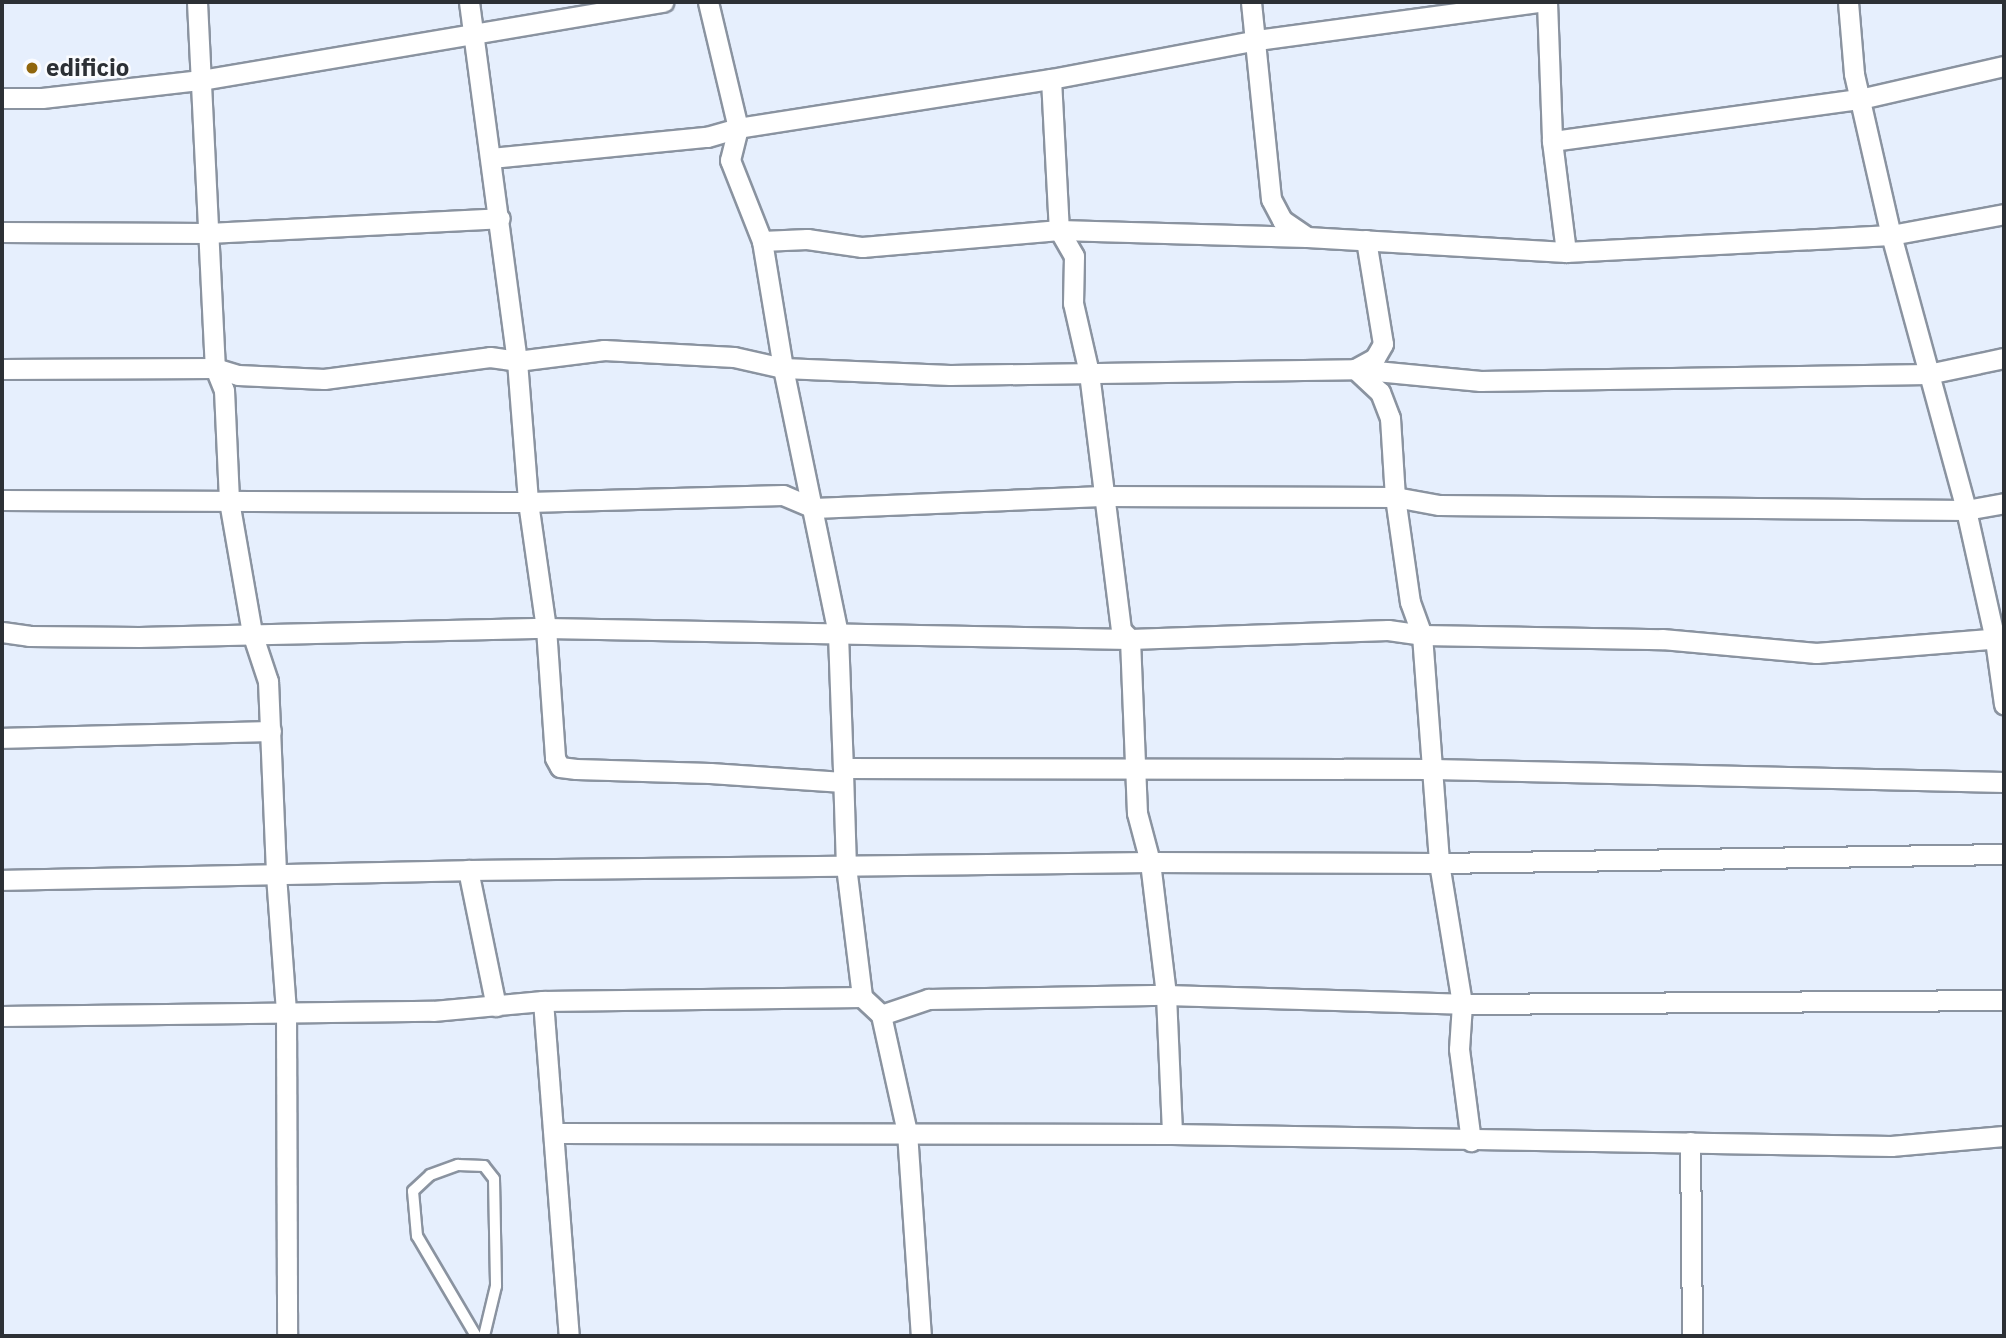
<!DOCTYPE html>
<style>
body{margin:0}
#map{position:relative;width:2006px;height:1338px;overflow:hidden;background:#e6effd;font-family:"IBM Plex Sans",sans-serif}
div>[style]{position:absolute}
.roads{filter:drop-shadow(2px 0 #8a93a0) drop-shadow(-2px 0 #8a93a0) drop-shadow(0 2px #8a93a0) drop-shadow(0 -2px #8a93a0)}
.service>*{height:10px;margin:-5px;padding:0 5px;transform-origin:5px;border-radius:5px;background:#fff}
.minor>*{height:19px;margin:-9.5px;padding:0 9.5px;transform-origin:9.5px;border-radius:9.5px;background:#fff}
.dots>*{width:19px;height:19px;translate:-50% -50%;box-sizing:border-box;border:4px solid #fafcff;border-radius:50%}
span{translate:-50% -50%;white-space:nowrap;text-align:center;line-height:1.15;-webkit-text-stroke:5px #fafcff;paint-order:stroke}
.poi-label{font-size:24px;color:#2c3035;font-weight:700}
.left{translate:0 -50%;text-align:left}
.frame{position:absolute;inset:0;border:4px solid #2c3035;pointer-events:none}
</style>
<div id="map">
<div class="roads">
<div class="service">
<i style="left:476px;top:1336px;width:116px;rotate:-120.5deg"></i>
<i style="left:417px;top:1236px;width:45px;rotate:-95.1deg"></i>
<i style="left:413px;top:1191px;width:23px;rotate:-43deg"></i>
<i style="left:430px;top:1175px;width:30px;rotate:-20deg"></i>
<i style="left:458px;top:1165px;width:26px;rotate:2deg"></i>
<i style="left:484px;top:1166px;width:16px;rotate:52deg"></i>
<i style="left:494px;top:1179px;width:107px;rotate:88.9deg"></i>
<i style="left:496px;top:1286px;width:51px;rotate:103.5deg"></i>
</div>
<div class="minor">
<i style="left:197px;top:2px;width:366px;rotate:87.2deg"></i>
<i style="left:215px;top:368px;width:24px;rotate:68deg"></i>
<i style="left:224px;top:390px;width:111px;rotate:87.4deg"></i>
<i style="left:229px;top:501px;width:134px;rotate:80.1deg"></i>
<i style="left:252px;top:633px;width:51px;rotate:71.6deg"></i>
<i style="left:268px;top:681px;width:194px;rotate:87.6deg"></i>
<i style="left:276px;top:875px;width:137px;rotate:85.8deg"></i>
<i style="left:286px;top:1012px;width:324px;rotate:89.8deg"></i>
<i style="left:469px;top:2px;width:362px;rotate:82.4deg"></i>
<i style="left:517px;top:361px;width:141px;rotate:85.5deg"></i>
<i style="left:528px;top:502px;width:127px;rotate:81.9deg"></i>
<i style="left:546px;top:628px;width:130px;rotate:86deg"></i>
<i style="left:555px;top:758px;width:10px;rotate:61deg"></i>
<i style="left:560px;top:767px;width:16px;rotate:7deg"></i>
<i style="left:576px;top:769px;width:134px;rotate:1.7deg"></i>
<i style="left:710px;top:773px;width:133px;rotate:3.9deg"></i>
<i style="left:708px;top:2px;width:130px;rotate:76.6deg"></i>
<i style="left:738px;top:128px;width:33px;rotate:104deg"></i>
<i style="left:730px;top:160px;width:87px;rotate:68.4deg"></i>
<i style="left:762px;top:241px;width:129px;rotate:80.6deg"></i>
<i style="left:783px;top:368px;width:272px;rotate:78.3deg"></i>
<i style="left:838px;top:634px;width:134px;rotate:87.9deg"></i>
<i style="left:843px;top:768px;width:590px;rotate:0.1deg"></i>
<i style="left:1433px;top:769px;width:571px;rotate:1.3deg"></i>
<i style="left:1251px;top:2px;width:198px;rotate:84.2deg"></i>
<i style="left:1271px;top:199px;width:24px;rotate:62deg"></i>
<i style="left:1282px;top:220px;width:30px;rotate:34deg"></i>
<i style="left:1307px;top:237px;width:259px;rotate:3.3deg"></i>
<i style="left:1566px;top:252px;width:325px;rotate:-3deg"></i>
<i style="left:1891px;top:235px;width:115px;rotate:-10.5deg"></i>
<i style="left:1547px;top:2px;width:139px;rotate:87.9deg"></i>
<i style="left:1552px;top:141px;width:112px;rotate:82.8deg"></i>
<i style="left:1848px;top:2px;width:72px;rotate:85.2deg"></i>
<i style="left:1854px;top:74px;width:165px;rotate:77.1deg"></i>
<i style="left:1891px;top:235px;width:285px;rotate:74.7deg"></i>
<i style="left:1966px;top:510px;width:133px;rotate:77.4deg"></i>
<i style="left:1995px;top:640px;width:65px;rotate:82deg"></i>
<i style="left:1051px;top:79px;width:151px;rotate:87deg"></i>
<i style="left:1059px;top:230px;width:30px;rotate:60deg"></i>
<i style="left:1074px;top:256px;width:47px;rotate:91.2deg"></i>
<i style="left:1073px;top:303px;width:72px;rotate:77.1deg"></i>
<i style="left:1089px;top:373px;width:259px;rotate:82.9deg"></i>
<i style="left:1121px;top:630px;width:13px;rotate:45deg"></i>
<i style="left:1130px;top:639px;width:174px;rotate:87.7deg"></i>
<i style="left:1137px;top:813px;width:51px;rotate:75.1deg"></i>
<i style="left:1150px;top:862px;width:134px;rotate:83.1deg"></i>
<i style="left:1166px;top:995px;width:139px;rotate:87.5deg"></i>
<i style="left:2px;top:98px;width:40px"></i>
<i style="left:42px;top:98px;width:160px;rotate:-6.5deg"></i>
<i style="left:201px;top:80px;width:469px;rotate:-9.6deg"></i>
<i style="left:1552px;top:141px;width:311px;rotate:-7.8deg"></i>
<i style="left:1860px;top:99px;width:148px;rotate:-12.9deg"></i>
<i style="left:491px;top:158px;width:217px;rotate:-5.6deg"></i>
<i style="left:707px;top:137px;width:32px;rotate:-16deg"></i>
<i style="left:738px;top:128px;width:317px;rotate:-8.9deg"></i>
<i style="left:1051px;top:79px;width:210px;rotate:-10.7deg"></i>
<i style="left:1257px;top:40px;width:285px;rotate:-7.7deg"></i>
<i style="left:2px;top:232px;width:206px;rotate:0.3deg"></i>
<i style="left:208px;top:233px;width:292px;rotate:-2.9deg"></i>
<i style="left:1366px;top:240px;width:105px;rotate:80.7deg"></i>
<i style="left:1383px;top:344px;width:16px;rotate:120deg"></i>
<i style="left:1375px;top:358px;width:23px;rotate:151deg"></i>
<i style="left:1355px;top:369px;width:34px;rotate:43deg"></i>
<i style="left:1380px;top:392px;width:28px;rotate:69deg"></i>
<i style="left:1390px;top:418px;width:79px;rotate:86.4deg"></i>
<i style="left:1395px;top:497px;width:106px;rotate:81.9deg"></i>
<i style="left:1410px;top:602px;width:35px;rotate:70deg"></i>
<i style="left:1422px;top:635px;width:229px;rotate:85.7deg"></i>
<i style="left:1439px;top:863px;width:143px;rotate:80.7deg"></i>
<i style="left:1462px;top:1004px;width:45px;rotate:93.8deg"></i>
<i style="left:1459px;top:1049px;width:93px;rotate:82.6deg"></i>
<i style="left:762px;top:241px;width:45px;rotate:-2.5deg"></i>
<i style="left:807px;top:239px;width:56px;rotate:8.3deg"></i>
<i style="left:862px;top:247px;width:198px;rotate:-4.9deg"></i>
<i style="left:1059px;top:230px;width:247px;rotate:1.6deg"></i>
<i style="left:2px;top:369px;width:213px;rotate:-0.3deg"></i>
<i style="left:215px;top:368px;width:24px;rotate:17deg"></i>
<i style="left:238px;top:375px;width:86px;rotate:2.7deg"></i>
<i style="left:324px;top:379px;width:167px;rotate:-7.5deg"></i>
<i style="left:490px;top:357px;width:27px;rotate:8deg"></i>
<i style="left:517px;top:361px;width:88px;rotate:-7.2deg"></i>
<i style="left:604px;top:350px;width:130px;rotate:3.1deg"></i>
<i style="left:734px;top:357px;width:50px;rotate:12.7deg"></i>
<i style="left:783px;top:368px;width:167px;rotate:2.4deg"></i>
<i style="left:950px;top:375px;width:405px;rotate:-0.8deg"></i>
<i style="left:1355px;top:369px;width:126px;rotate:5.5deg"></i>
<i style="left:1480px;top:381px;width:448px;rotate:-0.9deg"></i>
<i style="left:1928px;top:374px;width:78px;rotate:-11.9deg"></i>
<i style="left:2px;top:500px;width:526px;rotate:0.22deg"></i>
<i style="left:528px;top:502px;width:255px;rotate:-1.6deg"></i>
<i style="left:783px;top:495px;width:34px;rotate:23deg"></i>
<i style="left:814px;top:508px;width:288px;rotate:-2.4deg"></i>
<i style="left:1102px;top:496px;width:293px;rotate:0.2deg"></i>
<i style="left:1395px;top:497px;width:45px;rotate:10.3deg"></i>
<i style="left:1439px;top:505px;width:527px;rotate:0.54deg"></i>
<i style="left:1966px;top:510px;width:39px;rotate:-10deg"></i>
<i style="left:2px;top:632px;width:27px;rotate:8deg"></i>
<i style="left:29px;top:636px;width:110px;rotate:0.5deg"></i>
<i style="left:139px;top:637px;width:407px;rotate:-1.3deg"></i>
<i style="left:546px;top:628px;width:584px;rotate:1.08deg"></i>
<i style="left:1130px;top:639px;width:258px;rotate:-2deg"></i>
<i style="left:1388px;top:630px;width:34px;rotate:8deg"></i>
<i style="left:1422px;top:635px;width:240px;rotate:1deg"></i>
<i style="left:1662px;top:639px;width:155px;rotate:5.2deg"></i>
<i style="left:1816px;top:653px;width:189px;rotate:-4.6deg"></i>
<i style="left:2px;top:738px;width:269px;rotate:-1.5deg"></i>
<i style="left:843px;top:772px;width:94px;rotate:88.2deg"></i>
<i style="left:846px;top:866px;width:132px;rotate:83deg"></i>
<i style="left:468px;top:870px;width:139px;rotate:78.4deg"></i>
<i style="left:2px;top:880px;width:466px;rotate:-1.2deg"></i>
<i style="left:468px;top:870px;width:682px;rotate:-0.67deg"></i>
<i style="left:1150px;top:862px;width:289px;rotate:0.2deg"></i>
<i style="left:1439px;top:863px;width:565px;rotate:-0.91deg"></i>
<i style="left:543px;top:1001px;width:336px;rotate:85.6deg"></i>
<i style="left:881px;top:1015px;width:120px;rotate:77.5deg"></i>
<i style="left:907px;top:1132px;width:204px;rotate:86.1deg"></i>
<i style="left:2px;top:1016px;width:431px;rotate:-0.7deg"></i>
<i style="left:433px;top:1011px;width:110px;rotate:-5.2deg"></i>
<i style="left:543px;top:1001px;width:319px;rotate:-0.7deg"></i>
<i style="left:862px;top:997px;width:26px;rotate:43deg"></i>
<i style="left:881px;top:1015px;width:50px;rotate:-18.8deg"></i>
<i style="left:928px;top:999px;width:238px;rotate:-1deg"></i>
<i style="left:1166px;top:995px;width:296px;rotate:1.7deg"></i>
<i style="left:1462px;top:1004px;width:542px;rotate:-0.42deg"></i>
<i style="left:554px;top:1133px;width:618px;rotate:0.09deg"></i>
<i style="left:1172px;top:1134px;width:719px;rotate:0.96deg"></i>
<i style="left:1891px;top:1146px;width:113px;rotate:-5.1deg"></i>
<i style="left:1690px;top:1142px;width:194px;rotate:89.4deg"></i>
</div>
</div>
<div class="dots">
<i style="left:32px;top:68px;background:#90660d"></i>
</div>
<div class="poi-label">
<span class="left" style="left:46px;top:68px">edificio</span>
</div>
<div class="frame"></div>
</div>
